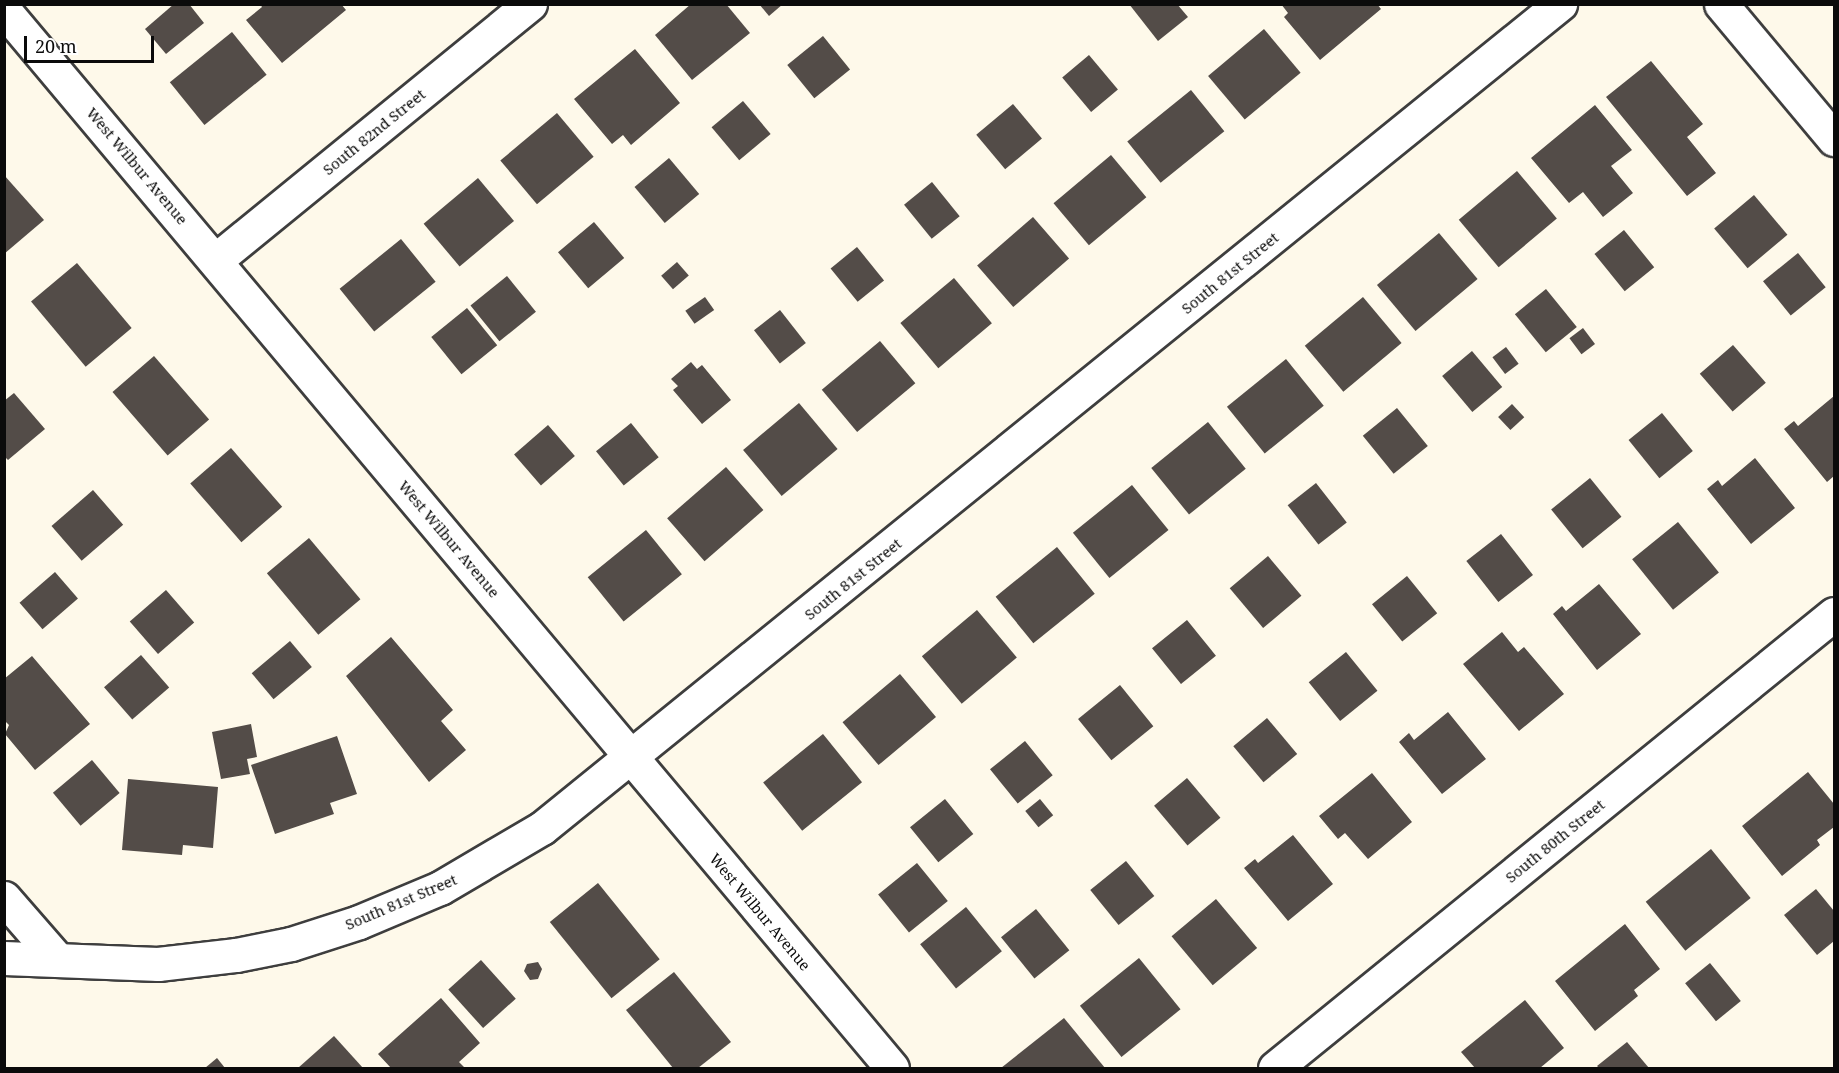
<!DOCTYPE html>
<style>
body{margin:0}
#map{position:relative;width:1839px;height:1073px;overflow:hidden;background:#fef9ea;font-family:"Noto Serif",serif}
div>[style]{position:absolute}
.building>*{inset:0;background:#534c48;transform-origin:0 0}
.roads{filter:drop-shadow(2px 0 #3e3e3e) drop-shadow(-2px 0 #3e3e3e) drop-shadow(0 2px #3e3e3e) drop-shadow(0 -2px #3e3e3e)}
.street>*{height:33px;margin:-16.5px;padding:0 16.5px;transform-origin:16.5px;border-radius:16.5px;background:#fff}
span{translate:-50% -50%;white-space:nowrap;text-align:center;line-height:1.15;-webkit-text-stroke:6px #fff;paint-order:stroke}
.street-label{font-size:15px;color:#0b0b0b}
.frame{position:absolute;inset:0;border:6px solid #0b0b0b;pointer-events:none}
.scale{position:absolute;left:24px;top:36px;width:130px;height:27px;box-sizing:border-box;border:3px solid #0b0b0b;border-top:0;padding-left:8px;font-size:18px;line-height:21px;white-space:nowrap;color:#0b0b0b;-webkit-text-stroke:4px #fff;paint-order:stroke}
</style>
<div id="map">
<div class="building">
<i style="clip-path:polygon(174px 4px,189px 4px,204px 23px,166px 54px,145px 29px)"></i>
<i style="clip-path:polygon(260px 4px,341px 4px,346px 10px,282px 63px,246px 20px,262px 7px)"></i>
<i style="clip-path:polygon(691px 4px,726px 4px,750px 33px,692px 80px,655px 35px)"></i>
<i style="clip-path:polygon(759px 4px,783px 4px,769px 16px)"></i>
<i style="clip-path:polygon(1129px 4px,1177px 4px,1188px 17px,1158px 41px)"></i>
<i style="clip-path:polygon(1281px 4px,1377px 4px,1381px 9px,1320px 60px,1284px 17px,1288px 13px)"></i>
<i style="left:1264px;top:29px;width:57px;height:73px;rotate:50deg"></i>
<i style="left:232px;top:32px;width:55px;height:80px;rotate:51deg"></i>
<i style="left:823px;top:36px;width:43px;height:46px;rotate:51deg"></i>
<i style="clip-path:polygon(635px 49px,680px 103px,631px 145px,623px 135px,612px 144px,574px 99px)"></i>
<i style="left:1089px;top:55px;width:45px;height:35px;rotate:50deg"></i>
<i style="clip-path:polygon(1651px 61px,1703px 124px,1687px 137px,1716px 173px,1687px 196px,1606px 97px)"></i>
<i style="left:1191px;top:90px;width:53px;height:82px;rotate:51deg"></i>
<i style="left:743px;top:101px;width:43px;height:41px;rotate:50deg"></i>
<i style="left:1013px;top:104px;width:45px;height:48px;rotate:50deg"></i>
<i style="clip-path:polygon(1595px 105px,1632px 150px,1611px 166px,1633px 193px,1603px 217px,1583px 192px,1569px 203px,1531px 158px)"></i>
<i style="left:557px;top:113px;width:57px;height:74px;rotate:50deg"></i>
<i style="left:1111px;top:155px;width:55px;height:75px;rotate:50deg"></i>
<i style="left:669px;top:158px;width:47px;height:45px;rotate:50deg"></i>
<i style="left:1517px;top:171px;width:62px;height:76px;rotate:50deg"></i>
<i style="clip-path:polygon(4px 175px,44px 220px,4px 254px)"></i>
<i style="left:478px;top:178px;width:56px;height:71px;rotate:50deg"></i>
<i style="left:932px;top:182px;width:44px;height:36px;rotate:51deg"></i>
<i style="left:1754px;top:195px;width:52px;height:52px;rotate:50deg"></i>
<i style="left:1033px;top:217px;width:55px;height:74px;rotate:49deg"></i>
<i style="left:594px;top:222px;width:47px;height:47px;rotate:50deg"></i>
<i style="left:1624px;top:230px;width:48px;height:38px;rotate:51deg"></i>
<i style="left:1439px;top:233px;width:60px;height:81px;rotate:50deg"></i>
<i style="left:401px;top:239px;width:55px;height:79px;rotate:51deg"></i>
<i style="left:857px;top:247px;width:43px;height:34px;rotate:51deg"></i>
<i style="left:1798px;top:253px;width:44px;height:45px;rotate:51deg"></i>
<i style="left:677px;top:262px;width:18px;height:21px;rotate:49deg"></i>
<i style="left:77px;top:263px;width:85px;height:60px;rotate:50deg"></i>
<i style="left:507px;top:276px;width:46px;height:47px;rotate:51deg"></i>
<i style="left:954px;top:278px;width:59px;height:70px;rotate:50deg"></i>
<i style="left:1546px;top:289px;width:49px;height:40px;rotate:51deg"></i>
<i style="left:705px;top:297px;width:16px;height:24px;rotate:55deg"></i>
<i style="left:1363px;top:297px;width:60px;height:76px;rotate:50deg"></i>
<i style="left:467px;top:308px;width:48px;height:46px;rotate:51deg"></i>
<i style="left:780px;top:310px;width:42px;height:33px;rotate:52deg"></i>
<i style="left:1583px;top:328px;width:20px;height:17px;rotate:53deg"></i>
<i style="left:880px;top:341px;width:55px;height:76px;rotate:50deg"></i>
<i style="left:1733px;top:345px;width:50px;height:44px;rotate:49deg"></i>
<i style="left:1506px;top:347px;width:21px;height:17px;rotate:53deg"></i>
<i style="left:1472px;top:351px;width:47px;height:39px;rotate:50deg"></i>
<i style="left:154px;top:356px;width:84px;height:55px;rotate:49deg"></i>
<i style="left:1286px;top:359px;width:60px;height:76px;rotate:51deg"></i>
<i style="clip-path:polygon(691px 362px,697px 369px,702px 365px,731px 400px,702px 424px,673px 390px,678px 386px,671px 379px)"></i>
<i style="clip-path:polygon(14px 393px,45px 429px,8px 460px,4px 456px,4px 401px)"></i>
<i style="clip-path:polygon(1834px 396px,1834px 476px,1827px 482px,1784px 429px,1794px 421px,1798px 426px)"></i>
<i style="left:799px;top:403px;width:60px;height:73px;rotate:50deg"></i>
<i style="left:1512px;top:404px;width:18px;height:19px;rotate:47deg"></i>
<i style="left:1397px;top:408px;width:49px;height:44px;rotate:51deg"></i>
<i style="left:1662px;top:413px;width:49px;height:43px;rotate:51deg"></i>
<i style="left:1208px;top:422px;width:60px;height:73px;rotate:51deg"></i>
<i style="left:631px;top:423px;width:44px;height:45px;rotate:51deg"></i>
<i style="left:548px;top:425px;width:41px;height:45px;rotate:49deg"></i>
<i style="left:231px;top:448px;width:78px;height:54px;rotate:49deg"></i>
<i style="clip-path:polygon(1755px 458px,1795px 508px,1751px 544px,1707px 489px,1718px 480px,1722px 486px)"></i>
<i style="left:726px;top:467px;width:57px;height:78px;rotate:49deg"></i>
<i style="left:1590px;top:478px;width:50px;height:50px;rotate:51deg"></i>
<i style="left:1316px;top:483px;width:50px;height:36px;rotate:52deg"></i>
<i style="left:1132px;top:485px;width:58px;height:76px;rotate:51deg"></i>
<i style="left:93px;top:490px;width:46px;height:55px;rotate:49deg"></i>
<i style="left:1678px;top:522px;width:65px;height:59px;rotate:51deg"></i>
<i style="left:646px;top:530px;width:57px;height:75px;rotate:51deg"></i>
<i style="left:1501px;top:534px;width:52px;height:44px;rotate:52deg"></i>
<i style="left:309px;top:538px;width:80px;height:55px;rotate:50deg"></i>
<i style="left:1057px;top:547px;width:60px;height:79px;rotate:51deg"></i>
<i style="left:1268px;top:556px;width:52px;height:50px;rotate:50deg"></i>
<i style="left:55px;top:572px;width:35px;height:47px;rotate:49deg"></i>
<i style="left:1407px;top:576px;width:48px;height:45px;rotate:51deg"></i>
<i style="clip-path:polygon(1599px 584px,1641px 634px,1597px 670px,1553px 614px,1562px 606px,1566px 611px)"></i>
<i style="left:166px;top:590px;width:43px;height:48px;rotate:49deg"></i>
<i style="left:977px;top:610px;width:62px;height:72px;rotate:50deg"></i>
<i style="left:1187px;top:620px;width:46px;height:45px;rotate:51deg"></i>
<i style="clip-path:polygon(1502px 632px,1518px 652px,1524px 647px,1564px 694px,1519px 731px,1463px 664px)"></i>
<i style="clip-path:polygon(391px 637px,453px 710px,441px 721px,466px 750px,429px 782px,346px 676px)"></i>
<i style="left:290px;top:641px;width:34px;height:50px;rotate:50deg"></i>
<i style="left:1346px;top:652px;width:50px;height:48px;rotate:51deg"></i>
<i style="left:141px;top:655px;width:43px;height:49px;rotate:49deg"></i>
<i style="clip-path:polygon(32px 656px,90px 724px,35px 770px,5px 734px,9px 725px,4px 720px,4px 679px)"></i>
<i style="left:900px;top:674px;width:56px;height:75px;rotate:50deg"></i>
<i style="left:1120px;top:685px;width:53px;height:54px;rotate:51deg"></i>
<i style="clip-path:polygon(1448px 712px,1486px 759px,1442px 794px,1399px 742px,1409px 733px,1414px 740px)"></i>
<i style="left:1267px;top:718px;width:47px;height:44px;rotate:50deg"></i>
<i style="clip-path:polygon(251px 724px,257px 757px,247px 759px,250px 774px,221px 779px,212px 732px)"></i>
<i style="left:823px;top:734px;width:62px;height:77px;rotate:51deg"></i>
<i style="clip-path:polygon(337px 736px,357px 794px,330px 803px,334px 814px,275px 834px,251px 765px)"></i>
<i style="left:1025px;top:741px;width:44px;height:45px;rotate:51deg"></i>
<i style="left:92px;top:760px;width:43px;height:51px;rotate:50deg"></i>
<i style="clip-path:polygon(1808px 772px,1834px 804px,1834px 827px,1817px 840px,1820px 845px,1782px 876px,1742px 826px)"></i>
<i style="clip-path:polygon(1372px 773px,1412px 822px,1368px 859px,1345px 833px,1338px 839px,1319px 816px)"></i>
<i style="left:1187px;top:778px;width:52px;height:43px;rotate:50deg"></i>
<i style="clip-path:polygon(128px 779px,218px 787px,213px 848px,183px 845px,182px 855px,122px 850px)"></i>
<i style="left:945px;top:799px;width:45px;height:45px;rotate:51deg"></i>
<i style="left:1040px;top:799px;width:21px;height:19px;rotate:51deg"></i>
<i style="clip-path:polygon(1293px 835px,1333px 884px,1288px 921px,1244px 868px,1255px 859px,1258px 863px)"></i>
<i style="left:1711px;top:849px;width:63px;height:84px;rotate:51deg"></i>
<i style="left:1126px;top:861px;width:45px;height:46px;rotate:51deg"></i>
<i style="left:917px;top:863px;width:49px;height:50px;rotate:51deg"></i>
<i style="left:598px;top:883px;width:98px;height:62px;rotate:51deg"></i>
<i style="clip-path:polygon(1816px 889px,1834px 911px,1834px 941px,1817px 955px,1784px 915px)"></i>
<i style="left:1216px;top:899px;width:64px;height:58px;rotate:50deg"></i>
<i style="left:966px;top:907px;width:57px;height:59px;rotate:51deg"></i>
<i style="left:1036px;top:909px;width:53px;height:45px;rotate:51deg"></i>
<i style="clip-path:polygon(1625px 924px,1660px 969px,1634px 990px,1638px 996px,1595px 1031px,1555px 981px)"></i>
<i style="left:1139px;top:958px;width:66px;height:76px;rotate:51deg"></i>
<i style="left:481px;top:960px;width:52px;height:44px;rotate:48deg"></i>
<i style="clip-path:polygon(538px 962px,542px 969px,538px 979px,530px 980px,524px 971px,527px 964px)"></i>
<i style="left:1710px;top:963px;width:49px;height:32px;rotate:51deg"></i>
<i style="clip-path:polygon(674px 972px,731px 1042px,698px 1068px,673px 1068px,626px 1010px)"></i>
<i style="clip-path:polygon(441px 998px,480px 1043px,459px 1062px,465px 1068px,391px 1068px,378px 1054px)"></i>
<i style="clip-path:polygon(1525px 1000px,1564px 1048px,1540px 1068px,1475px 1068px,1461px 1052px)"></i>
<i style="clip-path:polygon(1064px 1018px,1105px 1068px,1001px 1068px)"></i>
<i style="clip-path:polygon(334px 1036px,363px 1068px,298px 1068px)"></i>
<i style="clip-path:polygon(1627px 1042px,1649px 1068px,1599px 1068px,1597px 1066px)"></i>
<i style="clip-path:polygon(217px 1058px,225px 1068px,205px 1068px)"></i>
</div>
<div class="roads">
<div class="street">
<i style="left:1721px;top:4px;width:176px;rotate:50.1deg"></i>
<i style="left:4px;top:10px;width:1381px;rotate:49.99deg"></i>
<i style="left:217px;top:259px;width:404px;rotate:-39.2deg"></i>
<i style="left:4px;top:898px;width:81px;rotate:49deg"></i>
<i style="left:4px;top:958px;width:154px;rotate:2.2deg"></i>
<i style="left:158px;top:964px;width:79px;rotate:-6.6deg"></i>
<i style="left:236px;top:955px;width:56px;rotate:-11.3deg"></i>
<i style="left:291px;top:944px;width:71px;rotate:-17.9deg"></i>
<i style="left:359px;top:922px;width:88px;rotate:-22.8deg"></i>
<i style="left:440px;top:888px;width:118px;rotate:-30.5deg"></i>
<i style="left:542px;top:828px;width:1310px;rotate:-38.99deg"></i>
<i style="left:1275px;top:1068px;width:720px;rotate:-39.08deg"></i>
</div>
</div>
<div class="street-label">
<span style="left:374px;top:132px;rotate:-39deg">South 82nd Street</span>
<span style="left:137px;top:166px;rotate:50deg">West Wilbur Avenue</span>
<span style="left:1230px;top:273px;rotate:-39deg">South 81st Street</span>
<span style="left:449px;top:539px;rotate:50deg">West Wilbur Avenue</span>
<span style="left:853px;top:579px;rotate:-39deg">South 81st Street</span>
<span style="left:1555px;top:841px;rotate:-39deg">South 80th Street</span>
<span style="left:401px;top:902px;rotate:-23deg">South 81st Street</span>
<span style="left:760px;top:912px;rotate:50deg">West Wilbur Avenue</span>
</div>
<div class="frame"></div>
<div class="scale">20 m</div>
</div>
